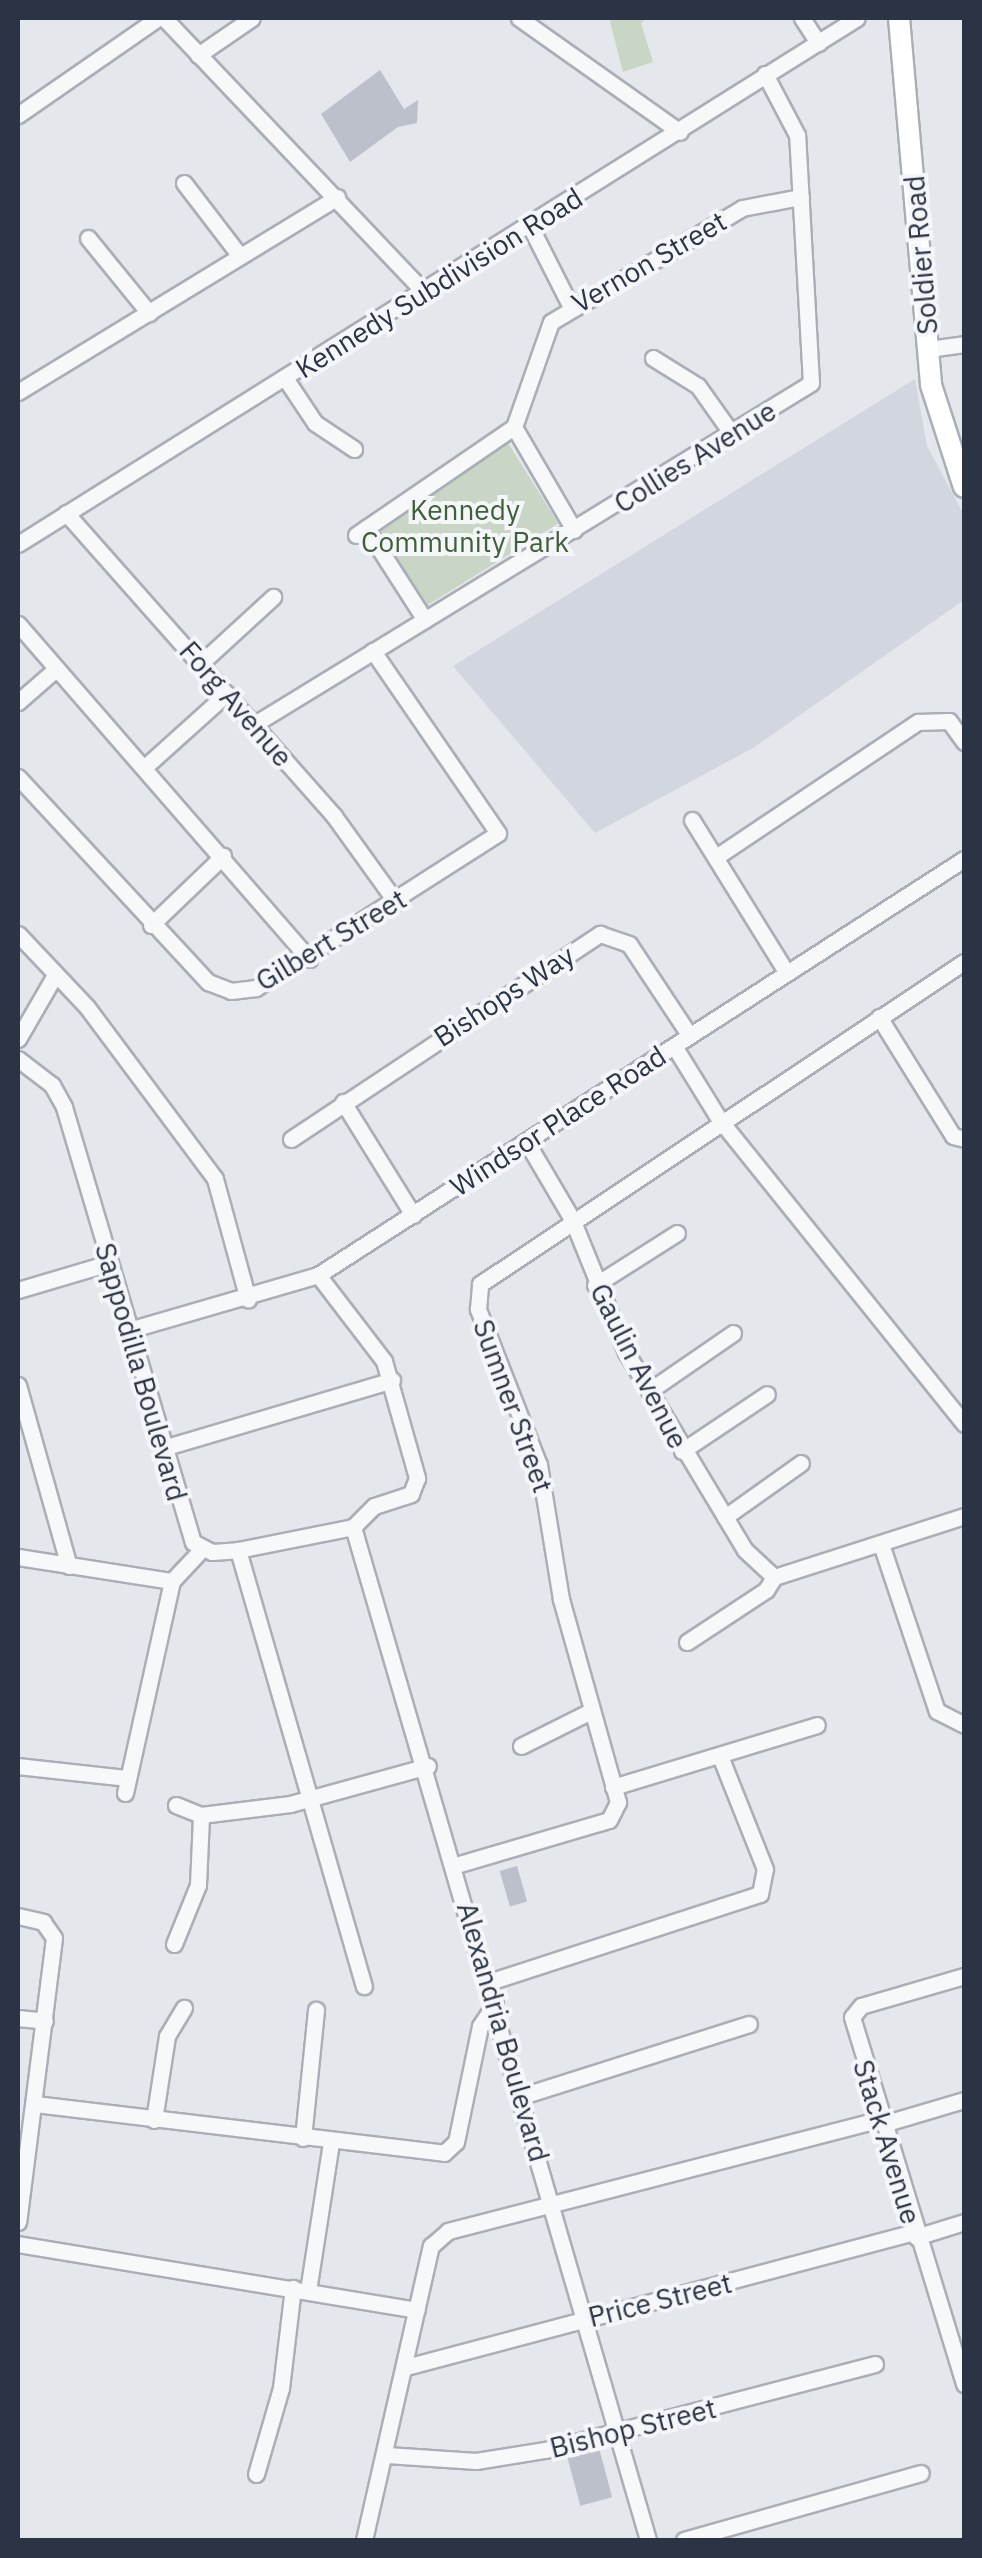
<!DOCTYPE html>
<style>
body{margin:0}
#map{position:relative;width:982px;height:2558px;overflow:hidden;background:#e4e7ec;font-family:"IBM Plex Sans",sans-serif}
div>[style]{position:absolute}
.built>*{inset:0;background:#d2d6de}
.green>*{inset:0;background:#c9d6c5;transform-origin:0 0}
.building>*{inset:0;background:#bbc0ca;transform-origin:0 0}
.roads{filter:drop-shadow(2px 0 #a9aeb7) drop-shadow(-2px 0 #a9aeb7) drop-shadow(0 2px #a9aeb7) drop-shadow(0 -2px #a9aeb7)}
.minor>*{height:15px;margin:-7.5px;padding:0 7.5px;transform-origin:7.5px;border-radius:7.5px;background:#f7f8fa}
.major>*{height:20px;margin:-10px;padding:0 10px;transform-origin:10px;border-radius:10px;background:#fff}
span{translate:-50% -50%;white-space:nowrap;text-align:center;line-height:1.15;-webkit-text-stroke:8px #f4f6f9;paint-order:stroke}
.street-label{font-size:28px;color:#2b3445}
.park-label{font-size:28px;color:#3f6138}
.frame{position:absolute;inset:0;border:20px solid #2b3445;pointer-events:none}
</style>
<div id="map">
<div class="built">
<i style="clip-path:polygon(915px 379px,927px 446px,964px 515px,964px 600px,753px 748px,595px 833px,453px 666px)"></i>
</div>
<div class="green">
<i style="clip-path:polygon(609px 18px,647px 18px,641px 23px,653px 62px,623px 72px)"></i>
<i style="left:508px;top:443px;width:95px;height:160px;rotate:58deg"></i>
</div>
<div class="building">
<i style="clip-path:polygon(380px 70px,404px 109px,418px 100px,417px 123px,398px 127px,350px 162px,321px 114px)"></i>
<i style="left:517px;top:1866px;width:37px;height:18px;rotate:74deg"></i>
<i style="left:599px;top:2448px;width:51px;height:33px;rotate:75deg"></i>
</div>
<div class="roads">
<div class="minor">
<i style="left:164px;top:18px;width:378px;rotate:46.5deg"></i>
<i style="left:519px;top:18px;width:197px;rotate:35.3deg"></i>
<i style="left:802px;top:18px;width:30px;rotate:57deg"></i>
<i style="left:198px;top:55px;width:65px;rotate:-34.4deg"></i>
<i style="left:18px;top:115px;width:170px;rotate:-34.7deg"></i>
<i style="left:184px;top:183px;width:92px;rotate:52.5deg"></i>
<i style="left:530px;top:226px;width:91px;rotate:63.2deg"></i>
<i style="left:88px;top:238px;width:97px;rotate:50.9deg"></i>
<i style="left:929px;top:349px;width:35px;rotate:-8deg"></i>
<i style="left:653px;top:358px;width:53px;rotate:31.9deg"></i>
<i style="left:698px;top:386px;width:59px;rotate:54.7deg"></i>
<i style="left:285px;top:378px;width:54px;rotate:56.3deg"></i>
<i style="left:315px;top:423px;width:47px;rotate:33.7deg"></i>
<i style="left:18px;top:392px;width:374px;rotate:-31.4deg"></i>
<i style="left:66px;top:513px;width:405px;rotate:48.5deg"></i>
<i style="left:334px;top:816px;width:106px;rotate:54.2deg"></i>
<i style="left:366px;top:528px;width:109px;rotate:57.3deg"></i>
<i style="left:574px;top:530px;width:119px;rotate:-120.2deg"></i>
<i style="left:514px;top:427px;width:111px;rotate:-70.6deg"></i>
<i style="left:551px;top:322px;width:222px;rotate:-30.8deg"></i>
<i style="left:742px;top:208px;width:60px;rotate:-10.6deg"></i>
<i style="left:356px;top:535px;width:191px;rotate:-34.4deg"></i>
<i style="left:18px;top:544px;width:990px;rotate:-32.09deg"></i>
<i style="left:18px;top:624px;width:444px;rotate:49deg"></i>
<i style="left:201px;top:663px;width:98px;rotate:-42.5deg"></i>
<i style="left:18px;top:702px;width:50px;rotate:-41deg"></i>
<i style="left:253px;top:725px;width:654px;rotate:-31.5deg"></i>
<i style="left:811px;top:383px;width:248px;rotate:-93.2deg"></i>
<i style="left:797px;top:135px;width:69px;rotate:-117.7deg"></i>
<i style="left:146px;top:766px;width:108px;rotate:-42deg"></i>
<i style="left:18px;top:777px;width:280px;rotate:47.2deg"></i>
<i style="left:208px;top:982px;width:25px;rotate:21deg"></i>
<i style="left:231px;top:991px;width:25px;rotate:-7deg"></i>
<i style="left:256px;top:988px;width:287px;rotate:-32.6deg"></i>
<i style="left:498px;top:833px;width:221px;rotate:-124.5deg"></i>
<i style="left:692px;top:820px;width:180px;rotate:58.2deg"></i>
<i style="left:716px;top:857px;width:243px;rotate:-33.8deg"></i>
<i style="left:918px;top:722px;width:31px;rotate:-2deg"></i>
<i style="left:949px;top:721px;width:26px;rotate:54deg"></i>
<i style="left:151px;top:925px;width:100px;rotate:-43.8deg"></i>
<i style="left:18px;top:934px;width:100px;rotate:46.6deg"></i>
<i style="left:87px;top:1007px;width:214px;rotate:53.3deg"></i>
<i style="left:215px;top:1179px;width:125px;rotate:74.7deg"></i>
<i style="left:879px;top:1017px;width:140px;rotate:58.1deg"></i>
<i style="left:953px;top:1136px;width:11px;rotate:15deg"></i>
<i style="left:18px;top:1039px;width:74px;rotate:-60deg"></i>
<i style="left:674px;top:1046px;width:86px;rotate:58.3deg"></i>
<i style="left:719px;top:1119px;width:391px;rotate:51.2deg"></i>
<i style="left:18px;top:1059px;width:43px;rotate:37.4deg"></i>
<i style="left:52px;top:1085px;width:25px;rotate:61deg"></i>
<i style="left:64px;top:1107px;width:454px;rotate:73.5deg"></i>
<i style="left:193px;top:1542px;width:21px;rotate:28deg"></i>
<i style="left:212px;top:1552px;width:26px;rotate:-4deg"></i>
<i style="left:238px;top:1550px;width:117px;rotate:-11.3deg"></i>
<i style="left:343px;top:1102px;width:133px;rotate:58.2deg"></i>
<i style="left:291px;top:1139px;width:371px;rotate:-33.6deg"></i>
<i style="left:600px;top:934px;width:31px;rotate:19deg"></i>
<i style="left:629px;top:944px;width:110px;rotate:56.5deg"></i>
<i style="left:526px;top:1141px;width:91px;rotate:59.5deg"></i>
<i style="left:572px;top:1219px;width:144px;rotate:67.9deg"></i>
<i style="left:626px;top:1352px;width:231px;rotate:59deg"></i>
<i style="left:745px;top:1550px;width:40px;rotate:43deg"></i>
<i style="left:318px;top:1275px;width:108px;rotate:52.5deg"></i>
<i style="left:384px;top:1361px;width:122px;rotate:74.2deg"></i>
<i style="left:417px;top:1478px;width:17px;rotate:111deg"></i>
<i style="left:411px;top:1494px;width:39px;rotate:162deg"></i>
<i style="left:374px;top:1506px;width:30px;rotate:135deg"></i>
<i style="left:595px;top:1285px;width:97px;rotate:-32.4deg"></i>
<i style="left:18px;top:1290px;width:95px;rotate:-16.5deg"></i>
<i style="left:129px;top:1330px;width:197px;rotate:-16.2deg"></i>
<i style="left:318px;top:1275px;width:768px;rotate:-32.78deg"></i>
<i style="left:18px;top:1385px;width:188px;rotate:74.3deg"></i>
<i style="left:649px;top:1391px;width:102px;rotate:-34.6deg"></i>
<i style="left:163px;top:1448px;width:239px;rotate:-16.5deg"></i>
<i style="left:682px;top:1451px;width:102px;rotate:-33.8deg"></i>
<i style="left:725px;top:1517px;width:93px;rotate:-35.4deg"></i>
<i style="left:353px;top:1527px;width:1055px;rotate:73.76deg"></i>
<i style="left:882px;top:1547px;width:173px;rotate:71.5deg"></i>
<i style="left:937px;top:1711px;width:30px;rotate:27deg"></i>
<i style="left:238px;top:1550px;width:454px;rotate:73.9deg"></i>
<i style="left:18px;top:1557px;width:156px;rotate:8.9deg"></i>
<i style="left:774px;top:1577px;width:200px;rotate:-17.8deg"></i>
<i style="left:687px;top:1642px;width:95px;rotate:-33.4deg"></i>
<i style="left:766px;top:1590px;width:15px;rotate:-58deg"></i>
<i style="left:521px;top:1746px;width:76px;rotate:-26.6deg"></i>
<i style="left:18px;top:1766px;width:110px;rotate:6.3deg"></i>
<i style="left:613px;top:1787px;width:213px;rotate:-16.9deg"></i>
<i style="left:125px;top:1793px;width:217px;rotate:-77.5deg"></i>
<i style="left:172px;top:1581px;width:44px;rotate:-46.8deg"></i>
<i style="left:176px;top:1805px;width:27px;rotate:22deg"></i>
<i style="left:456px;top:1865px;width:159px;rotate:-16.4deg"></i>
<i style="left:609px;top:1820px;width:20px;rotate:-63deg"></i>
<i style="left:618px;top:1802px;width:211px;rotate:-105.7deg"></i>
<i style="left:561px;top:1599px;width:136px;rotate:-99.3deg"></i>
<i style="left:539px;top:1465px;width:168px;rotate:-111.4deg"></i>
<i style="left:478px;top:1309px;width:25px;rotate:-85deg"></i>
<i style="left:480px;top:1284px;width:581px;rotate:-33.64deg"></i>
<i style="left:18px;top:1916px;width:26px;rotate:13deg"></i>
<i style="left:43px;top:1922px;width:19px;rotate:55deg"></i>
<i style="left:54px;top:1938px;width:286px;rotate:97.2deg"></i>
<i style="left:174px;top:1944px;width:64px;rotate:-67.9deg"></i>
<i style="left:198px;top:1885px;width:70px;rotate:-87.5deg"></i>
<i style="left:201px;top:1815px;width:90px;rotate:-7deg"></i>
<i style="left:290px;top:1804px;width:143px;rotate:-15.4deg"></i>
<i style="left:964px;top:1976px;width:107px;rotate:163.8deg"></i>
<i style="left:861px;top:2006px;width:14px;rotate:129deg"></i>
<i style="left:852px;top:2017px;width:384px;rotate:73deg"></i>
<i style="left:489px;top:1982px;width:285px;rotate:-18deg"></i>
<i style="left:760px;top:1894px;width:25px;rotate:-79deg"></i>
<i style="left:765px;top:1869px;width:122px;rotate:-111.7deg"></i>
<i style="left:18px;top:2018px;width:27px;rotate:6deg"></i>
<i style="left:522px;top:2096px;width:238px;rotate:-17.6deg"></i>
<i style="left:35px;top:2104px;width:412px;rotate:6.8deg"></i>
<i style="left:444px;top:2153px;width:16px;rotate:-43deg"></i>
<i style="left:456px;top:2142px;width:118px;rotate:-78.3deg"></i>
<i style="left:480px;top:2026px;width:27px;rotate:-56deg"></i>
<i style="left:154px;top:2120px;width:85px;rotate:-81.2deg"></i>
<i style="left:167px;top:2036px;width:33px;rotate:-59deg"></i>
<i style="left:883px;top:2124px;width:84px;rotate:-16.5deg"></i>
<i style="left:303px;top:2138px;width:129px;rotate:-84.2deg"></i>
<i style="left:916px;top:2237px;width:50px;rotate:-17.4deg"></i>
<i style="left:18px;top:2244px;width:404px;rotate:9.4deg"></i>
<i style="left:308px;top:2291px;width:151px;rotate:-81.2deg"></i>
<i style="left:406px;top:2367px;width:526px;rotate:-14.88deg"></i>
<i style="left:387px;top:2455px;width:89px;rotate:3.9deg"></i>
<i style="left:476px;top:2461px;width:70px;rotate:-9.1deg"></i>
<i style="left:545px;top:2450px;width:341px;rotate:-14.6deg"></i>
<i style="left:256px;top:2474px;width:90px;rotate:-73.8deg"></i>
<i style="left:281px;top:2388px;width:101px;rotate:-83.2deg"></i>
<i style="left:364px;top:2540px;width:302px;rotate:-77.2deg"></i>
<i style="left:431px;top:2246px;width:23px;rotate:-41deg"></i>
<i style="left:448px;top:2231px;width:448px;rotate:-14.5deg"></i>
<i style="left:684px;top:2540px;width:246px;rotate:-15.8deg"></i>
</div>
<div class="major">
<i style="left:899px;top:18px;width:368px;rotate:85deg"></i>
<i style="left:931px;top:385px;width:107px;rotate:72.1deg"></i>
</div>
</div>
<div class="street-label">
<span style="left:921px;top:255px;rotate:-95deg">Soldier Road</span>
<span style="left:649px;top:262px;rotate:-30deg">Vernon Street</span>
<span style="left:439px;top:283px;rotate:-32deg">Kennedy Subdivision Road</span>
<span style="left:695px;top:457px;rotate:-32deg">Collies Avenue</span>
<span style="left:236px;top:704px;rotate:49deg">Forg Avenue</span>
<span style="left:331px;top:940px;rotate:-31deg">Gilbert Street</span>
<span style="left:504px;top:996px;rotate:-33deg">Bishops Way</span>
<span style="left:558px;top:1121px;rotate:-33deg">Windsor Place Road</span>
<span style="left:639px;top:1366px;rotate:63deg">Gaulin Avenue</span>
<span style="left:141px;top:1372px;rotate:74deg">Sappodilla Boulevard</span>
<span style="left:513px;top:1406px;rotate:70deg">Sumner Street</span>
<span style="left:503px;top:2032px;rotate:74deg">Alexandria Boulevard</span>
<span style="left:887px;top:2142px;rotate:73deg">Stack Avenue</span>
<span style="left:660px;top:2300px;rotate:-14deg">Price Street</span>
<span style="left:633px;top:2428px;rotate:-14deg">Bishop Street</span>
</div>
<div class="park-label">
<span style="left:465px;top:526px">Kennedy<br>Community Park</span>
</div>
<div class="frame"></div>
</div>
